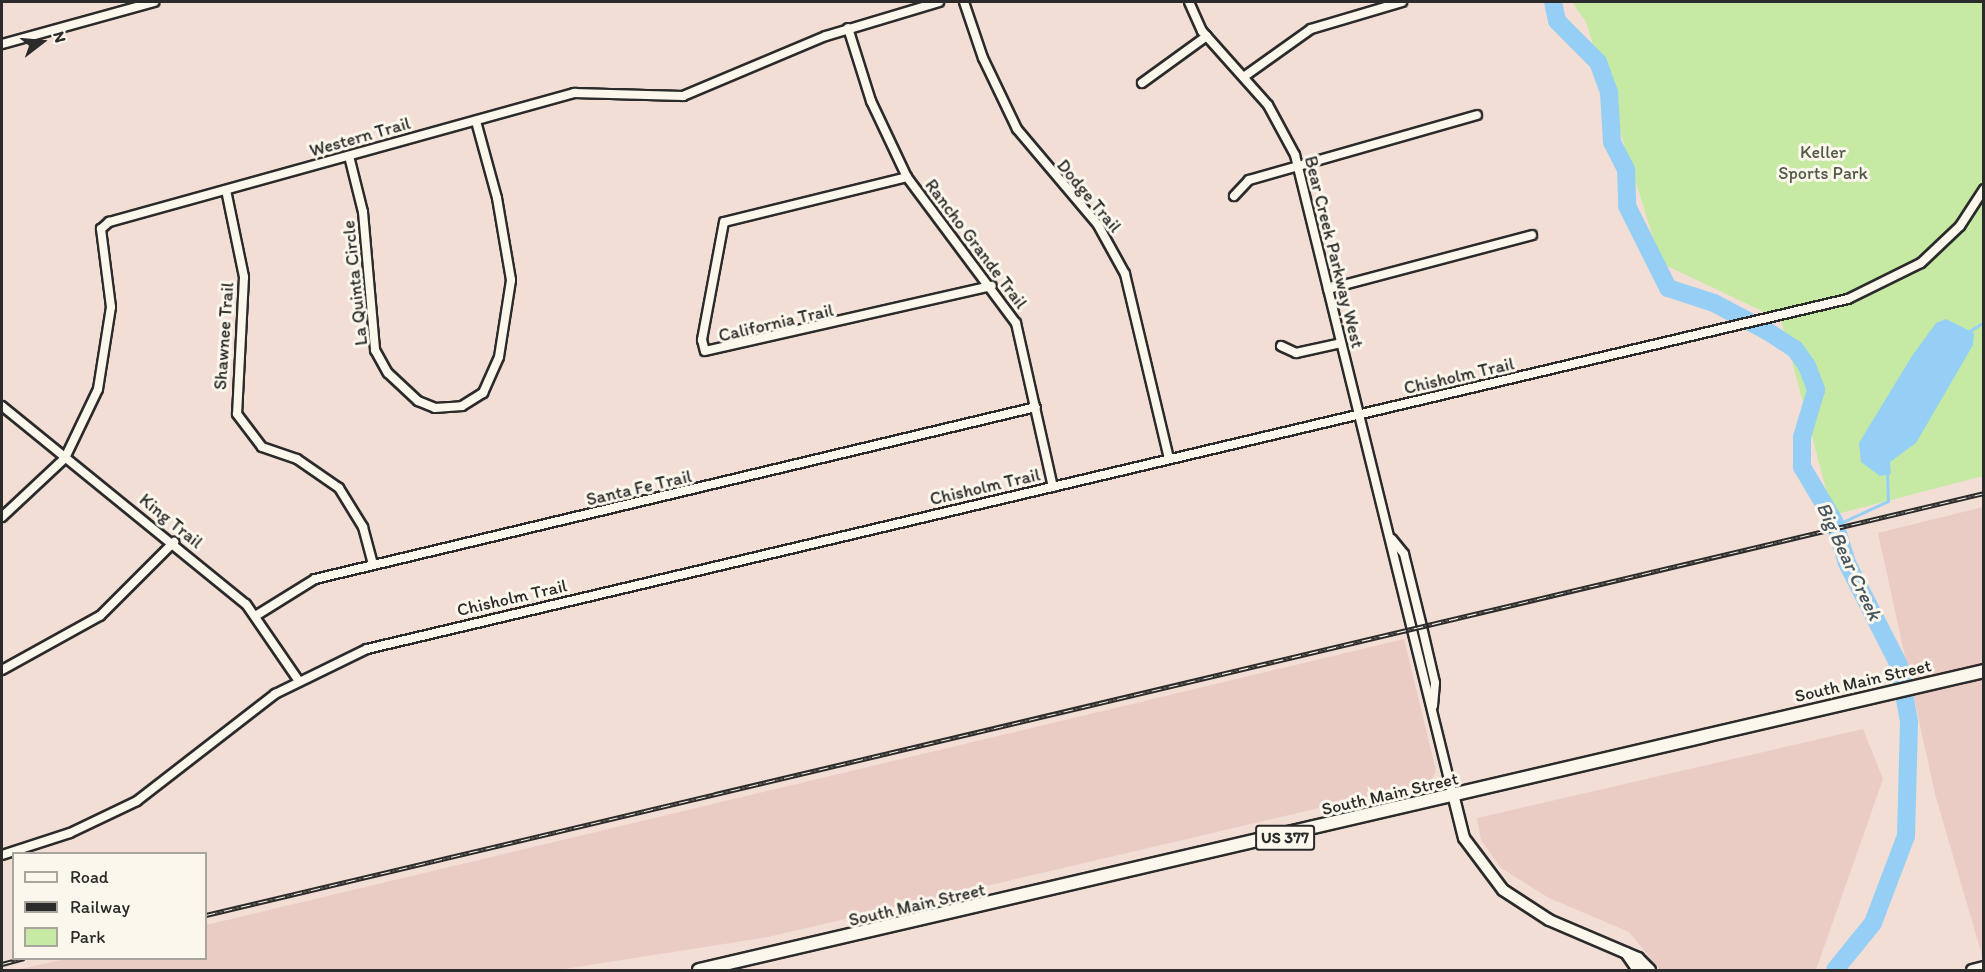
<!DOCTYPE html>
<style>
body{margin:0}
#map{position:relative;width:1985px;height:972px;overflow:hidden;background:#f2ded5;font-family:Itim,sans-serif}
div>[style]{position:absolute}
.built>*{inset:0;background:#ebccc5}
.green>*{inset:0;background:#c6e9a3}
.water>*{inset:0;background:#96cff6}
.stream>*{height:3px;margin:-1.5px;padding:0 1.5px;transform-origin:1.5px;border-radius:1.5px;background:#96cff6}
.river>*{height:18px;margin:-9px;padding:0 9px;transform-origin:9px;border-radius:9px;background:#96cff6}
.roads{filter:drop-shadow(2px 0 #2b2b2b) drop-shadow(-2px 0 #2b2b2b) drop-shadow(0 2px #2b2b2b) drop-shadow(0 -2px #2b2b2b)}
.street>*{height:8px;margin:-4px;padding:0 4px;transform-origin:4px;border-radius:4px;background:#fbf7ec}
.secondary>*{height:10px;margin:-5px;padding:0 5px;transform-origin:5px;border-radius:5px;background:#fbf7ec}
.primary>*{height:12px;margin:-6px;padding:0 6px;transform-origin:6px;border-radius:6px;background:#fbf7ec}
.rail>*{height:5px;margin-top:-2.5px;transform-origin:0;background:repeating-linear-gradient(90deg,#fbf7ec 0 9px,#2b2b2b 0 18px);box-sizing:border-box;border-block:2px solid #2b2b2b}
span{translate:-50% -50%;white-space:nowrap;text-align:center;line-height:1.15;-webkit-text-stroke:6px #fbf7ec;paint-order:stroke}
.shield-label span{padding:2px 4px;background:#fbf7ec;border:2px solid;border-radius:4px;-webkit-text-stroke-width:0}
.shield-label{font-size:16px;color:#2b2b2b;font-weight:700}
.street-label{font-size:18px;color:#2b2b2b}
.park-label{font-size:18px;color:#525a49}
.water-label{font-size:20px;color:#46545e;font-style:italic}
.frame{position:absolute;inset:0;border:3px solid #2b2b2b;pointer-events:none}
.legend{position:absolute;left:12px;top:852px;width:195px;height:108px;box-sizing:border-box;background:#fbf7ec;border:2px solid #a8a59f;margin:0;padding:8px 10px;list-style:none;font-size:18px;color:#2b2b2b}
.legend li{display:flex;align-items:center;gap:12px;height:30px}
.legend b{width:30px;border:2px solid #a8a59f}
.north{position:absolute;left:12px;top:12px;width:60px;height:60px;-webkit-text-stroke:4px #fbf7ec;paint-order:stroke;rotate:74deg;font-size:16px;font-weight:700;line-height:24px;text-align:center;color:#2b2b2b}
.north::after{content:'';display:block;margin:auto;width:21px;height:27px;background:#2b2b2b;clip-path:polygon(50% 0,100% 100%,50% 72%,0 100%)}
</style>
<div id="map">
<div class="built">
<i style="clip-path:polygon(1983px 507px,1983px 959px,1935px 794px,1878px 533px)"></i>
<i style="clip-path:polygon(1404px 639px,1436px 771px,1430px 782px,768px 937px,558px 970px,15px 970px,66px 959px,206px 958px,206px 925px)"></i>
<i style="clip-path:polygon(1863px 729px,1883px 779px,1816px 970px,1660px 970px,1629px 932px,1549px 898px,1501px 868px,1481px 840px,1477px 818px)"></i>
</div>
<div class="green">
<i style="clip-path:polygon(1572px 2px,1983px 2px,1983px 476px,1833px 515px,1781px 320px,1661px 263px,1586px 22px)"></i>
</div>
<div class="water">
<i style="clip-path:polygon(1946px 319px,1974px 333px,1973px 345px,1916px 443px,1890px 462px,1891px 474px,1880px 476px,1861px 462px,1859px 443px,1912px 356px,1936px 323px)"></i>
</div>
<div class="stream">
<i style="left:1984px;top:275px;width:16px;rotate:90deg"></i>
<i style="left:1968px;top:332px;width:19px;rotate:-32deg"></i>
<i style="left:1836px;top:525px;width:57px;rotate:-24.8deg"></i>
<i style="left:1888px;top:501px;width:28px;rotate:-92deg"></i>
</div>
<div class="river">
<i style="left:1553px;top:2px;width:19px;rotate:78deg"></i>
<i style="left:1557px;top:21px;width:58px;rotate:45deg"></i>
<i style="left:1598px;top:62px;width:33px;rotate:70deg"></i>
<i style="left:1609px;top:93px;width:49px;rotate:86.5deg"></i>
<i style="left:1612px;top:142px;width:30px;rotate:63deg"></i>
<i style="left:1626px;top:169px;width:37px;rotate:88deg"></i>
<i style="left:1627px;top:206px;width:92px;rotate:63.4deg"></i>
<i style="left:1668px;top:288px;width:48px;rotate:18.1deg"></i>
<i style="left:1714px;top:303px;width:60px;rotate:27.8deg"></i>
<i style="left:1767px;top:331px;width:33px;rotate:33deg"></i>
<i style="left:1795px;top:349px;width:21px;rotate:55deg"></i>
<i style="left:1807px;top:366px;width:26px;rotate:69deg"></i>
<i style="left:1816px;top:390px;width:49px;rotate:106.6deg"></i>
<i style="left:1802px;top:437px;width:30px;rotate:90deg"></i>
<i style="left:1802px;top:467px;width:63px;rotate:59.3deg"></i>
<i style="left:1834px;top:521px;width:44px;rotate:72.8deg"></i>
<i style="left:1847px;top:563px;width:114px;rotate:63deg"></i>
<i style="left:1899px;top:665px;width:58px;rotate:80deg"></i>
<i style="left:1909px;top:722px;width:114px;rotate:91.5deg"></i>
<i style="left:1906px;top:836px;width:93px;rotate:110.8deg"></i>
<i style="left:1873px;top:923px;width:60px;rotate:129deg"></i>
</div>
<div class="roads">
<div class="street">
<i style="left:964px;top:2px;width:59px;rotate:71.3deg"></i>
<i style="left:983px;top:58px;width:79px;rotate:64.4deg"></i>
<i style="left:1017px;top:129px;width:126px;rotate:49.8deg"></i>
<i style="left:1098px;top:225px;width:56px;rotate:61.1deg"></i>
<i style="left:1125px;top:274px;width:189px;rotate:76.6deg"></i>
<i style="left:1189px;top:2px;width:32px;rotate:66deg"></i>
<i style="left:1202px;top:31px;width:99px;rotate:48.3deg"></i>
<i style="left:1268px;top:105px;width:57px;rotate:61.6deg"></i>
<i style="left:1295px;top:155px;width:660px;rotate:76.15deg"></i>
<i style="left:848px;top:28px;width:77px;rotate:72.5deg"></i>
<i style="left:871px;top:101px;width:84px;rotate:64.7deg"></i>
<i style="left:907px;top:177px;width:182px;rotate:53.3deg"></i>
<i style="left:1016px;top:323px;width:168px;rotate:77.3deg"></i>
<i style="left:2px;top:44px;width:158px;rotate:-15.4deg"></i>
<i style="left:1245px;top:76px;width:81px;rotate:-35.5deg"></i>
<i style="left:1311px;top:29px;width:95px;rotate:-16.5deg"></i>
<i style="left:1142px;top:83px;width:80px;rotate:-35.9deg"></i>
<i style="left:349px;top:156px;width:58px;rotate:76deg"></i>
<i style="left:363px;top:212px;width:139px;rotate:85deg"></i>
<i style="left:375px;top:350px;width:26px;rotate:61deg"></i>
<i style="left:388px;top:373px;width:41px;rotate:43deg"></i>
<i style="left:418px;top:401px;width:18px;rotate:22deg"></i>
<i style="left:435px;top:408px;width:27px;rotate:-4deg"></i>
<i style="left:462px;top:406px;width:25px;rotate:-32deg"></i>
<i style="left:483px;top:393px;width:39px;rotate:-66deg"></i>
<i style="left:499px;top:357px;width:78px;rotate:-81.1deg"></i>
<i style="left:511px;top:280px;width:83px;rotate:-99.7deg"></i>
<i style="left:497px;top:198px;width:80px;rotate:-105.3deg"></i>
<i style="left:907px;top:177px;width:188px;rotate:166.2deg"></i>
<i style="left:724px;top:222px;width:120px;rotate:100.6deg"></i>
<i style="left:702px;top:340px;width:11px;rotate:75deg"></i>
<i style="left:705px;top:351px;width:294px;rotate:-12.8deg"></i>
<i style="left:226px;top:190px;width:89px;rotate:78.3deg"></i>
<i style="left:244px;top:277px;width:137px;rotate:92.9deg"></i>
<i style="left:237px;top:414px;width:41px;rotate:52.9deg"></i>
<i style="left:262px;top:447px;width:37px;rotate:19deg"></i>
<i style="left:297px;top:459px;width:51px;rotate:34.6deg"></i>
<i style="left:339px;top:488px;width:46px;rotate:58.4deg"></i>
<i style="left:363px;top:527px;width:39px;rotate:75deg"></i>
<i style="left:1234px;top:196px;width:22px;rotate:-47deg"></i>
<i style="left:1249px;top:180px;width:237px;rotate:-15.9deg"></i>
<i style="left:1328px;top:289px;width:211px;rotate:-14.8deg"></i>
<i style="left:1281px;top:346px;width:17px;rotate:25deg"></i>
<i style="left:1296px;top:353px;width:46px;rotate:-12.5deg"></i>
<i style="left:2px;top:406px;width:314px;rotate:39.1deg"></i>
<i style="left:246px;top:604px;width:93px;rotate:55.5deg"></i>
<i style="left:2px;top:517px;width:86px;rotate:-43.1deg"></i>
<i style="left:65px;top:458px;width:76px;rotate:-64.4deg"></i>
<i style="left:98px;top:389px;width:83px;rotate:-81deg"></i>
<i style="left:111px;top:307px;width:79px;rotate:-97.3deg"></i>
<i style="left:101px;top:229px;width:11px;rotate:-41deg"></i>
<i style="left:109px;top:222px;width:483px;rotate:-15.5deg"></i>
<i style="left:574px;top:93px;width:109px;rotate:1.6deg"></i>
<i style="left:683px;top:96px;width:155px;rotate:-22.8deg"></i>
<i style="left:826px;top:36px;width:118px;rotate:-16.7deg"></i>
<i style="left:1392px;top:539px;width:19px;rotate:51deg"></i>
<i style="left:1404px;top:554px;width:75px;rotate:76.1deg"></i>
<i style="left:1422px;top:627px;width:57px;rotate:76.9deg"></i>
<i style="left:1435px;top:683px;width:23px;rotate:95deg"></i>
<i style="left:257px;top:615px;width:68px;rotate:-31.8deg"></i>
<i style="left:315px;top:579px;width:741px;rotate:-13.42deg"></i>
<i style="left:2px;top:670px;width:112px;rotate:-28.9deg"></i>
<i style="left:100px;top:616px;width:105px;rotate:-45deg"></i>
<i style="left:2px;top:855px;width:71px;rotate:-17.9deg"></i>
<i style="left:70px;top:833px;width:74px;rotate:-25.5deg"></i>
<i style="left:137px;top:801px;width:175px;rotate:-37.8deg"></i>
<i style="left:275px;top:694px;width:102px;rotate:-26.1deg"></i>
<i style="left:367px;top:649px;width:1522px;rotate:-13.3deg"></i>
<i style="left:1848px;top:299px;width:81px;rotate:-26.3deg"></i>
<i style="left:1921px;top:263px;width:54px;rotate:-43.5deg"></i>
<i style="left:1960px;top:226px;width:44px;rotate:-57deg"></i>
</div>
<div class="secondary">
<i style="left:1454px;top:798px;width:41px;rotate:76deg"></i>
<i style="left:1464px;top:838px;width:65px;rotate:53.1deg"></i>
<i style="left:1503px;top:890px;width:55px;rotate:33.1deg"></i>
<i style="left:1549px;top:920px;width:97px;rotate:23.1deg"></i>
<i style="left:1638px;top:958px;width:17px;rotate:45deg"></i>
<i style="left:1626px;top:953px;width:21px;rotate:55deg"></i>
<i style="left:1972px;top:970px;width:12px;rotate:-14deg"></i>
</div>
<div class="primary">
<i style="left:699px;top:970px;width:1319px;rotate:-13.1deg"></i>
</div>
</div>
<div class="rail">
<i style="left:206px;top:915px;width:1827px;rotate:-13.35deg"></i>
<i style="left:2px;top:964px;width:23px;rotate:-15deg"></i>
</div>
<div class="shield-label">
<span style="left:1285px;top:838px">US 377</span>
</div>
<div class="street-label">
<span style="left:360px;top:137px;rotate:-16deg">Western Trail</span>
<span style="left:1089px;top:196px;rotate:50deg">Dodge Trail</span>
<span style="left:976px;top:244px;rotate:53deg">Rancho Grande Trail</span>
<span style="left:1334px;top:252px;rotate:76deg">Bear Creek Parkway West</span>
<span style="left:355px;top:283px;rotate:-96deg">La Quinta Circle</span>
<span style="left:776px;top:323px;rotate:-13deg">California Trail</span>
<span style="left:224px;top:336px;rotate:-86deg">Shawnee Trail</span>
<span style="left:1459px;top:376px;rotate:-13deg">Chisholm Trail</span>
<span style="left:985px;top:487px;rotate:-13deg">Chisholm Trail</span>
<span style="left:639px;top:488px;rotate:-13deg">Santa Fe Trail</span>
<span style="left:171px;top:521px;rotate:39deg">King Trail</span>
<span style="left:512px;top:598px;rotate:-13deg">Chisholm Trail</span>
<span style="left:1863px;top:681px;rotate:-13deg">South Main Street</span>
<span style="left:1390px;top:794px;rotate:-13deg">South Main Street</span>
<span style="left:917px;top:905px;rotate:-13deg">South Main Street</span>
</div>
<div class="park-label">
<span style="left:1823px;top:163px">Keller<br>Sports Park</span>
</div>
<div class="water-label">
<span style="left:1849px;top:561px;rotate:65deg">Big Bear Creek</span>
</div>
<div class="frame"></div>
<ul class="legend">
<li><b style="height:8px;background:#fbf7ec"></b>Road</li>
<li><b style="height:8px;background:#2b2b2b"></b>Railway</li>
<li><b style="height:16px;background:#c6e9a3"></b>Park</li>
</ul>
<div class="north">N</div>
</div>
